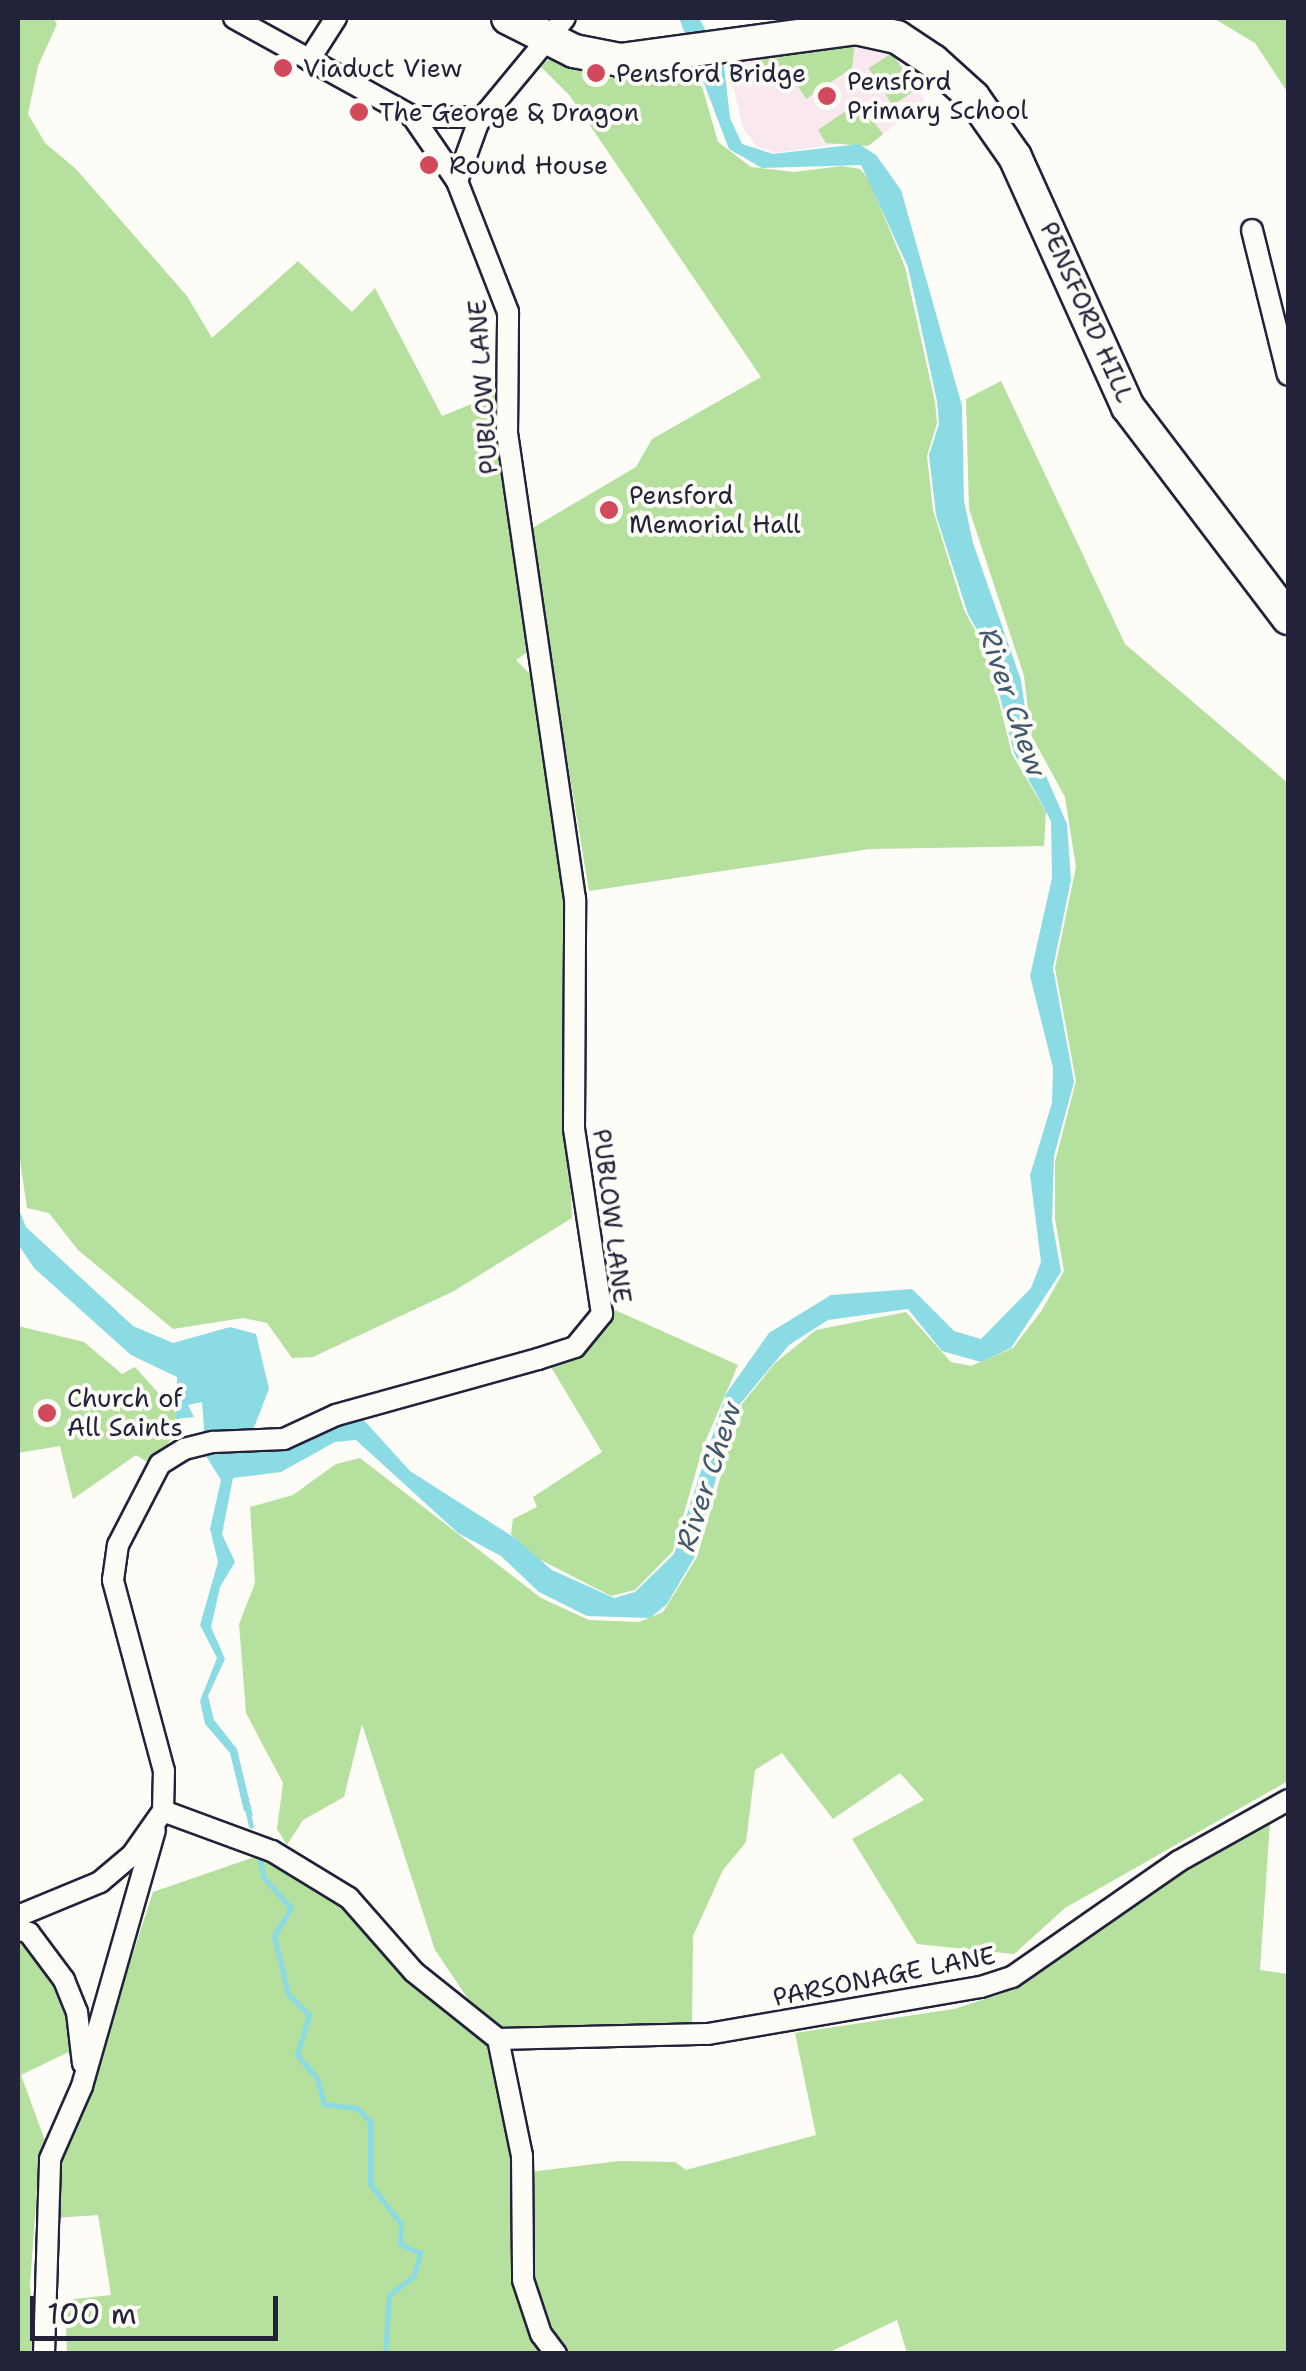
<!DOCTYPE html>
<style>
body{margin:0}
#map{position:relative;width:1306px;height:2371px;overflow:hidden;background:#fdfcf7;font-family:"Shantell Sans",sans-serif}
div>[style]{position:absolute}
.built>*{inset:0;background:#f9e9ef}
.green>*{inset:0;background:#b5e09d;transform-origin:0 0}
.water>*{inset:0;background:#8bdbe5}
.stream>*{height:5px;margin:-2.5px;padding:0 2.5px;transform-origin:2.5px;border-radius:2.5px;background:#8bdbe5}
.roads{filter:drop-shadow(2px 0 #22223b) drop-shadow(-2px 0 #22223b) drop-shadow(0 2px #22223b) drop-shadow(0 -2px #22223b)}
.minor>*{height:20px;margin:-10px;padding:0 10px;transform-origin:10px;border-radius:10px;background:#fdfcf7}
.trunk>*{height:32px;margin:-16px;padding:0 16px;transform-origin:16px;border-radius:16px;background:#fdfcf7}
.dots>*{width:28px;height:28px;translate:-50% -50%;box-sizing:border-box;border:5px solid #fdfcf7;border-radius:50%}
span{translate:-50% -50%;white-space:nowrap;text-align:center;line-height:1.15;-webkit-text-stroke:8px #fdfcf7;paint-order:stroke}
.poi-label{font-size:25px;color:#22223b}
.left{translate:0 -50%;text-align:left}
.street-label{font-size:25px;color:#22223b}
.water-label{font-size:28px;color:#425a6e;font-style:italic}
.frame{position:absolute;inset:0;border:20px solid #22223b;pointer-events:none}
.scale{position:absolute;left:30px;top:2296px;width:248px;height:45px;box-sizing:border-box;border:5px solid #22223b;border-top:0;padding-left:12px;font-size:30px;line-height:35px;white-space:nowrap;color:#22223b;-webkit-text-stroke:8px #fdfcf7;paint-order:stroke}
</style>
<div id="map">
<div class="built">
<i style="clip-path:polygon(865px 41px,893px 49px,925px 101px,868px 146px,856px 141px,777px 153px,757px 147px,743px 128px,727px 61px)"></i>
</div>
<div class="green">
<i style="clip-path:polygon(18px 18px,53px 18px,57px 24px,38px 66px,28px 114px,45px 143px,76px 169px,187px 296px,212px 338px,298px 261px,352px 312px,375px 288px,442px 416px,501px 392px,529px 651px,516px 660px,535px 679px,563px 895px,572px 1218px,454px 1291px,313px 1357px,292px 1358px,267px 1323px,243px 1318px,173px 1329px,78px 1250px,49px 1213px,27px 1208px,18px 1147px)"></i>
<i style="clip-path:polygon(1213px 18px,1288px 18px,1288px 93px,1255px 43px)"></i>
<i style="clip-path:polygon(855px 43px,852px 68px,806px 99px,785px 65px,768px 72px,759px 57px)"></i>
<i style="left:892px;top:53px;width:44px;height:28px;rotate:57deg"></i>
<i style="clip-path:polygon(550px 58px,606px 78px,690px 70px,700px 79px,718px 142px,751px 167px,794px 172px,842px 166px,860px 169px,869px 180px,905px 267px,935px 402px,937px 423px,927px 456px,933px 510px,964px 610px,986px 650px,1012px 754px,1046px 812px,1044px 846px,870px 849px,589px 891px,529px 530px,636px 467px,652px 439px,761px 377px,570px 96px,541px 67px)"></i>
<i style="clip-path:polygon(859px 102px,883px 134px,868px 146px,826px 143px,818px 130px)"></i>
<i style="clip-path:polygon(1001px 381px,1125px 644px,1288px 783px,1288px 1781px,1065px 1908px,1014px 1954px,917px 1944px,852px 1839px,924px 1800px,900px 1773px,833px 1819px,782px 1753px,755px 1770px,746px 1842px,723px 1870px,693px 1936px,692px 2026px,499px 2030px,483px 2021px,435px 1950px,362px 1724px,344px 1797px,303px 1820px,287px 1845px,277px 1829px,283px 1783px,246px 1713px,239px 1624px,255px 1583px,250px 1507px,293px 1495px,336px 1464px,360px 1458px,541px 1598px,589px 1620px,639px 1622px,663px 1612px,697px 1557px,742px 1404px,775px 1363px,816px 1330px,906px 1312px,951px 1362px,971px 1366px,1013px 1348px,1042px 1310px,1064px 1271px,1055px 1219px,1055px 1162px,1076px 1081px,1055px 968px,1076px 867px,1065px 797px,1031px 735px,1024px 676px,969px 509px,966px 399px)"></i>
<i style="clip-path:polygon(615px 1310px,738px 1365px,703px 1447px,673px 1551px,635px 1590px,611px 1596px,533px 1556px,511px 1534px,513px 1519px,537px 1507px,533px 1497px,602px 1452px,548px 1362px,598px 1338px)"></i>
<i style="clip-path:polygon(18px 1326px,84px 1342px,122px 1374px,135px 1367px,178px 1415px,177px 1431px,152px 1465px,136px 1455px,73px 1499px,60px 1446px,18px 1453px)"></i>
<i style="clip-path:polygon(1270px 1822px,1260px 1970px,1288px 1974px,1288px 2353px,907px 2353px,897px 2320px,828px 2353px,569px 2353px,549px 2326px,535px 2281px,530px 2172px,619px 2161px,675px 2162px,686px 2170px,816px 2135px,795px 2033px,954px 2009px,1004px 1993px,1139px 1899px)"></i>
<i style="clip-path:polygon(260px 1855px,347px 1904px,393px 1964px,485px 2040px,515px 2159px,512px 2269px,546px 2353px,67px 2353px,65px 2300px,111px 2295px,98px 2215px,55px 2218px,58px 2159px,86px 2098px,153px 1892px)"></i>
<i style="clip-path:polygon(18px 1936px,60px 1984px,77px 2048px,21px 2075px,47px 2146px,38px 2175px,30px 2285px,36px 2354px,18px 2353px)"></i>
</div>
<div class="water">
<i style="clip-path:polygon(679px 18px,699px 18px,724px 65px,730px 118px,742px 144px,773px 154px,859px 144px,876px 155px,901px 190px,962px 406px,964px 501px,973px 543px,1021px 680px,1029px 737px,1067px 824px,1071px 880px,1053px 968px,1074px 1082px,1054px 1156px,1052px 1221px,1061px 1272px,1011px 1348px,981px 1362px,942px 1351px,908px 1309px,828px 1320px,789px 1345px,735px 1410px,694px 1558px,667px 1604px,650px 1618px,587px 1616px,539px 1592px,501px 1556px,458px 1533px,356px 1440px,335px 1442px,281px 1472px,233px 1478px,222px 1534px,235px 1562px,220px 1587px,211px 1627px,225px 1659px,208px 1696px,214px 1720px,237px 1749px,253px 1816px,244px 1811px,230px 1753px,205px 1724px,200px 1701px,217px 1658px,200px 1625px,218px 1562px,210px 1529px,221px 1480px,206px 1456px,202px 1402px,188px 1405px,194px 1417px,176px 1419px,177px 1377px,131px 1355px,34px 1268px,18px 1244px,18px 1207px,26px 1227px,133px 1326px,173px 1343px,230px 1327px,256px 1334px,269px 1389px,244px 1453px,288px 1448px,360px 1416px,410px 1471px,515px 1538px,552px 1570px,614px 1598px,635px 1592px,674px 1554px,726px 1394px,769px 1333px,831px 1295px,912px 1289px,954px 1331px,981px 1339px,1031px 1288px,1041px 1262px,1030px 1175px,1052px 1103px,1053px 1068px,1030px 976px,1052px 878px,1051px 821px,1014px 753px,988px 649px,968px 614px,936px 515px,929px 455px,939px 424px,937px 401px,908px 267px,861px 165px,762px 168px,729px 149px)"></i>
</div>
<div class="stream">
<i style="left:248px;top:1813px;width:13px;rotate:77deg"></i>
<i style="left:260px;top:1861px;width:17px;rotate:77deg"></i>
<i style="left:264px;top:1878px;width:40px;rotate:48deg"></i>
<i style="left:291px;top:1908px;width:33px;rotate:121deg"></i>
<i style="left:274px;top:1936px;width:60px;rotate:76.4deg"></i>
<i style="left:288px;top:1994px;width:30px;rotate:45deg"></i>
<i style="left:309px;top:2015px;width:42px;rotate:106.7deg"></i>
<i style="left:297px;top:2055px;width:30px;rotate:49deg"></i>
<i style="left:317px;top:2078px;width:27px;rotate:75deg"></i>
<i style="left:324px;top:2104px;width:33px;rotate:7deg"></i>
<i style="left:357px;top:2108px;width:18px;rotate:45deg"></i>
<i style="left:370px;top:2121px;width:63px;rotate:90deg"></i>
<i style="left:370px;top:2184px;width:51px;rotate:52.2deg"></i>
<i style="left:401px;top:2224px;width:20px;rotate:93deg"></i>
<i style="left:400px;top:2244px;width:22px;rotate:24deg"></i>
<i style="left:420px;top:2253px;width:24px;rotate:105deg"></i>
<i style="left:414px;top:2276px;width:31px;rotate:143deg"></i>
<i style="left:389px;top:2295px;width:59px;rotate:93.9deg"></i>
</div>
<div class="roads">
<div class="minor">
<i style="left:234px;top:18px;width:205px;rotate:28.9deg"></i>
<i style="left:413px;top:117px;width:78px;rotate:55.5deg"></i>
<i style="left:309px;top:60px;width:50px;rotate:-57.3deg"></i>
<i style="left:413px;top:117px;width:70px"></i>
<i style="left:1252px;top:230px;width:149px;rotate:76.1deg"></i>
<i style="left:163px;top:1811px;width:116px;rotate:20.2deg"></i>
<i style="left:272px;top:1851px;width:90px;rotate:31.4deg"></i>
<i style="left:349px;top:1898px;width:98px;rotate:48.7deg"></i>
<i style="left:414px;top:1972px;width:107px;rotate:38.6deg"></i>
<i style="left:498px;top:2039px;width:119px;rotate:78.4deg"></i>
<i style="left:522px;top:2156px;width:124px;rotate:89.5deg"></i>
<i style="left:523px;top:2280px;width:57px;rotate:71.6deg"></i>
<i style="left:541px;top:2334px;width:25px;rotate:53deg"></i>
<i style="left:18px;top:1916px;width:89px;rotate:-22.5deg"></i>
<i style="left:100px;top:1882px;width:42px;rotate:-40.2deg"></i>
<i style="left:132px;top:1855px;width:54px;rotate:-54.8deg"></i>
<i style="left:163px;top:1811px;width:40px;rotate:-88.6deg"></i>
<i style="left:164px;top:1771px;width:198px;rotate:-105deg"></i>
<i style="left:113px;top:1580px;width:35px;rotate:-82deg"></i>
<i style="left:118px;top:1545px;width:91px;rotate:-62.6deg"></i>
<i style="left:160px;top:1464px;width:28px;rotate:-32deg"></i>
<i style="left:184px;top:1449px;width:30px;rotate:-14deg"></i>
<i style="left:213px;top:1442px;width:71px;rotate:-2.4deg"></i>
<i style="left:284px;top:1439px;width:57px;rotate:-24.8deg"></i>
<i style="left:336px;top:1415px;width:210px;rotate:-15.5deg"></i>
<i style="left:538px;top:1359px;width:39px;rotate:-18deg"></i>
<i style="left:575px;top:1347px;width:43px;rotate:-50.7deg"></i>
<i style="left:602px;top:1314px;width:188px;rotate:-98.6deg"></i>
<i style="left:574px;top:1128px;width:229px;rotate:-89.7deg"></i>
<i style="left:575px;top:899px;width:469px;rotate:-98.3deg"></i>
<i style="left:507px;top:435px;width:123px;rotate:-89.5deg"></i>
<i style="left:508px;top:312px;width:141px;rotate:-111.3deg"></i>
<i style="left:457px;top:181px;width:62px;rotate:-70.1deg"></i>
<i style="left:478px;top:123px;width:136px;rotate:-50.4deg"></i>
<i style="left:18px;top:1929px;width:12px;rotate:20deg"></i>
<i style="left:29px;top:1933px;width:59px;rotate:53.3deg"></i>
<i style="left:64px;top:1980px;width:35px;rotate:68deg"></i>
<i style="left:77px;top:2012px;width:52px;rotate:83.4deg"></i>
<i style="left:498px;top:2039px;width:210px;rotate:-1.4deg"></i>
<i style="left:708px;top:2034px;width:277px;rotate:-9.8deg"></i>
<i style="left:981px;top:1987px;width:33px;rotate:-18deg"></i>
<i style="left:1012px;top:1977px;width:203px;rotate:-34.8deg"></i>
<i style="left:1179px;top:1861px;width:125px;rotate:-29.2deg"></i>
<i style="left:44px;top:2354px;width:195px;rotate:-88.2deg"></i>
<i style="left:50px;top:2159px;width:80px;rotate:-66.3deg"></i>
<i style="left:82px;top:2086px;width:266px;rotate:-74.1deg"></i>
</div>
<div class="trunk">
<i style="left:508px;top:18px;width:74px;rotate:26.6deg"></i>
<i style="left:574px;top:51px;width:47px;rotate:11.1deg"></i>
<i style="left:620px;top:60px;width:238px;rotate:-7.7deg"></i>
<i style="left:856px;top:28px;width:42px;rotate:12.4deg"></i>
<i style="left:897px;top:37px;width:43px;rotate:33.7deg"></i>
<i style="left:933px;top:61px;width:54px;rotate:42deg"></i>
<i style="left:973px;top:97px;width:73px;rotate:55deg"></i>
<i style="left:1015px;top:157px;width:274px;rotate:65.7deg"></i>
<i style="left:1128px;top:407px;width:265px;rotate:52.8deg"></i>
</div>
</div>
<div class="dots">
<i style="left:283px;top:68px;background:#d1495b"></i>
<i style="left:596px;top:73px;background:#d1495b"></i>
<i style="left:827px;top:96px;background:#d1495b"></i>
<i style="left:359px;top:112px;background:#d1495b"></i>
<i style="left:429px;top:165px;background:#d1495b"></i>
<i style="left:609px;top:510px;background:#d1495b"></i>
<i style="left:47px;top:1413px;background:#d1495b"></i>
</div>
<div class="poi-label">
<span class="left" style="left:303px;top:68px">Viaduct View</span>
<span class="left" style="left:616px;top:73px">Pensford Bridge</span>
<span class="left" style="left:847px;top:96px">Pensford<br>Primary School</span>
<span class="left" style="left:379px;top:112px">The George &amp; Dragon</span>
<span class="left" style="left:449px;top:165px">Round House</span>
<span class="left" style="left:629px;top:510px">Pensford<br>Memorial Hall</span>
<span class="left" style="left:67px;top:1413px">Church of<br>All Saints</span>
</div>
<div class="street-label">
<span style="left:1087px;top:312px;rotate:66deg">PENSFORD HILL</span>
<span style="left:483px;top:387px;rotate:-94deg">PUBLOW LANE</span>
<span style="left:612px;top:1216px;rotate:83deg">PUBLOW LANE</span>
<span style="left:884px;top:1976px;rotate:-11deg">PARSONAGE LANE</span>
</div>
<div class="water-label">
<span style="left:1013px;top:702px;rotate:71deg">River Chew</span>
<span style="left:708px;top:1476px;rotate:-72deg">River Chew</span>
</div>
<div class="frame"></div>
<div class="scale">100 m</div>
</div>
